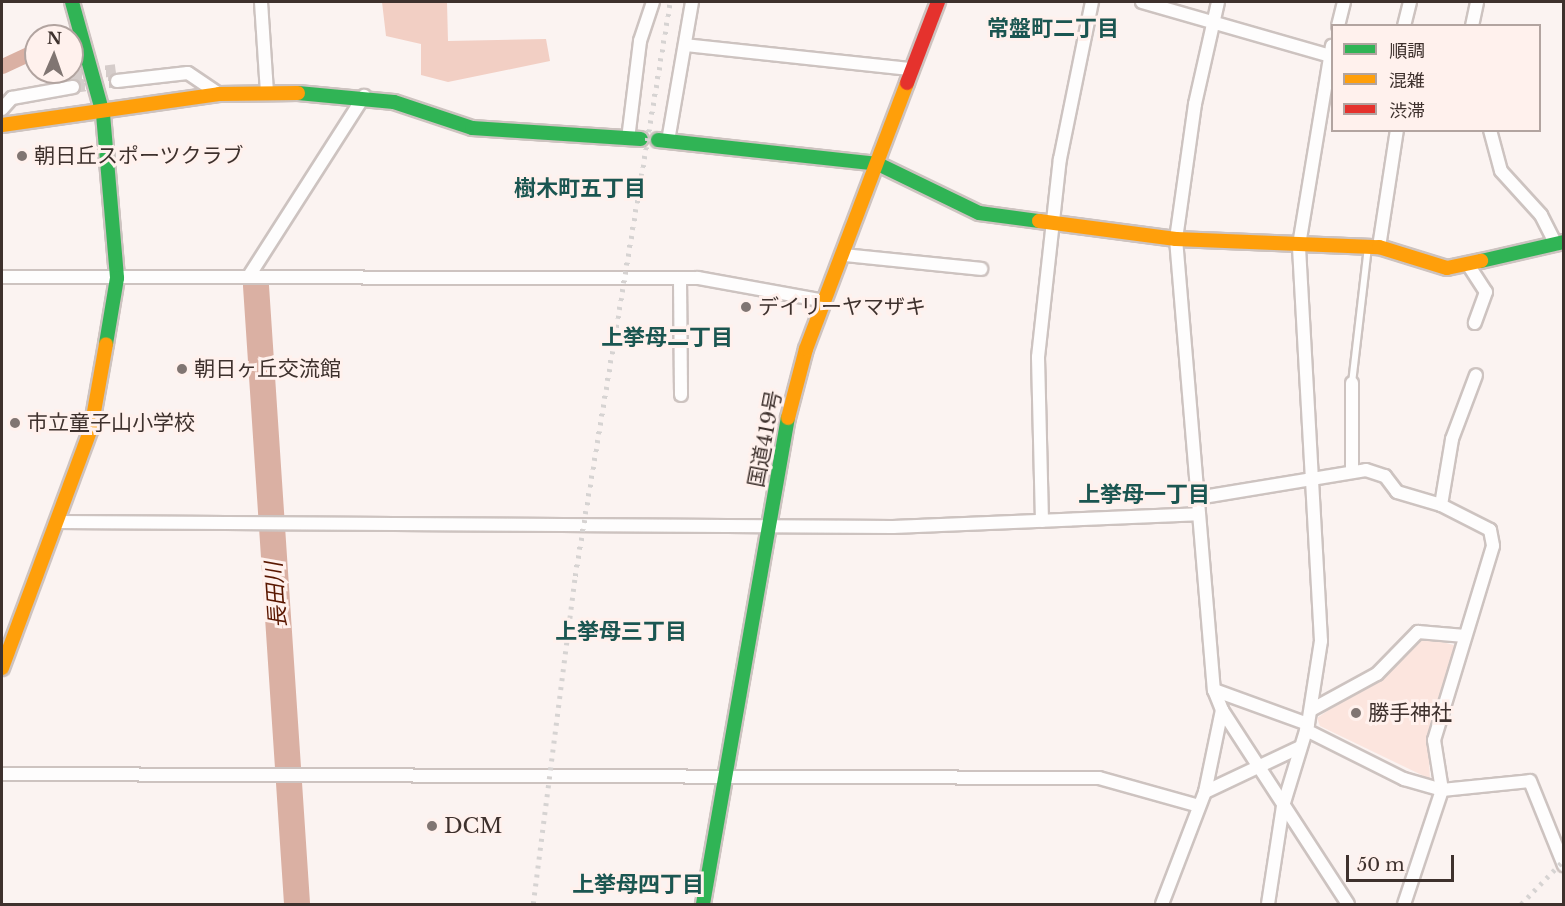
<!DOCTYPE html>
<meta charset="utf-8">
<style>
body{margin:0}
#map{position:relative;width:1565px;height:906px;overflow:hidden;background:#fbf3f1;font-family:"Libre Baskerville","Noto Sans JP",serif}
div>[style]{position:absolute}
.green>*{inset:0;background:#fce5de}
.forest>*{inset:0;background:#f2cfc4}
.canal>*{height:15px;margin:-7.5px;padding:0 7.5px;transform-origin:7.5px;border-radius:7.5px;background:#dab0a3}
.river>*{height:26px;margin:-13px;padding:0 13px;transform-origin:13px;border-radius:13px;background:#dab0a3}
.street-tunnel>*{height:12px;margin-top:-6px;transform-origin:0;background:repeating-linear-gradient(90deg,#d5ccca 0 12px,transparent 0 18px)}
.roads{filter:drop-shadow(2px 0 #cdc3c0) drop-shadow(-2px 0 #cdc3c0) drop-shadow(0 2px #cdc3c0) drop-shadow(0 -2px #cdc3c0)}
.lane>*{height:6px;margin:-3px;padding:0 3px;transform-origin:3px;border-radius:3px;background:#fefdfd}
.street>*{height:12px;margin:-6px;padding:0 6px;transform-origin:6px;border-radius:6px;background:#fefdfd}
.fast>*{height:14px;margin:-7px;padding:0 7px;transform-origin:7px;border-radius:7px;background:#30b455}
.slow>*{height:14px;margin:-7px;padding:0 7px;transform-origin:7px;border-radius:7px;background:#ff9f0a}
.jam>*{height:14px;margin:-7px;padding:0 7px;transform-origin:7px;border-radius:7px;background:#e5322d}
.rail>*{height:4.5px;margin-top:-2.25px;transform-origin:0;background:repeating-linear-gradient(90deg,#d6d3d2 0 3px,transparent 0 9px)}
.dots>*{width:16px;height:16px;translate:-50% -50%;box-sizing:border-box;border:3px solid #fff1ed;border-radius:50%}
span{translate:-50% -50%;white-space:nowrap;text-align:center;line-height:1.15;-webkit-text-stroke:6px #fff1ed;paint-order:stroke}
.poi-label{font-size:21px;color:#3e312d}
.left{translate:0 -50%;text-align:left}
.street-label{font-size:21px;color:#3e312d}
.neighbourhood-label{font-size:22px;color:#1b5651;font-weight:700}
.water-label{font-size:22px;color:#5a1700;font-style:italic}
.frame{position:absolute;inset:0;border:3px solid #3e312d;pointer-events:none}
.legend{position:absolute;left:1331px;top:24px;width:210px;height:108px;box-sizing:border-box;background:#fff1ed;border:2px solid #b2a4a0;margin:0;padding:8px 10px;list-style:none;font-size:18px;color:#3e312d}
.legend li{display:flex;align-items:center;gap:12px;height:30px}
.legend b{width:30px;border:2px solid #b2a4a0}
.north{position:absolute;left:24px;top:24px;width:60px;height:60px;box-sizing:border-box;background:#fff1ed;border:2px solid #b2a4a0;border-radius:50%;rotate:2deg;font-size:16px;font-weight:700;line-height:24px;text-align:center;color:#3e312d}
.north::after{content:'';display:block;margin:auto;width:21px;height:27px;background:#807572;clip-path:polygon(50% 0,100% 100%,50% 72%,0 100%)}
.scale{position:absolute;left:1346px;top:855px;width:108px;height:27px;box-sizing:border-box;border:3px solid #3e312d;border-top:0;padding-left:8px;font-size:18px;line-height:21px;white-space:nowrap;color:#3e312d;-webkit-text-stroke:4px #fff1ed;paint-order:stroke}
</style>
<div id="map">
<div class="green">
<i style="clip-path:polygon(1417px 635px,1457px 646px,1428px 743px,1430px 779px,1320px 726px,1317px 718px,1374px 679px)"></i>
</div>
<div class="forest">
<i style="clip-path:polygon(382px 2px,447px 2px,448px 41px,546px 39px,550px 61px,448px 82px,421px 75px,421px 44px,386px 36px)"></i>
</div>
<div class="canal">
<i style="left:52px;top:36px;width:2px;rotate:-27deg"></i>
<i style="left:2px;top:66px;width:38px;rotate:-25deg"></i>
</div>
<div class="river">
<i style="left:256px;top:286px;width:619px;rotate:86.2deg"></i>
</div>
<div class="street-tunnel">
<i style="left:70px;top:76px;width:46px;rotate:-7.4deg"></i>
<i style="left:73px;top:87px;width:44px;rotate:-7.8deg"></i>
</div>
<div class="roads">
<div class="lane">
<i style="left:1352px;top:383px;width:137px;rotate:-83.3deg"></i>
</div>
<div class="street">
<i style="left:261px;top:2px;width:91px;rotate:86.2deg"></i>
<i style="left:1142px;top:2px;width:196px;rotate:16deg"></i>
<i style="left:1218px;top:2px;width:105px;rotate:102.7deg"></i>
<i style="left:1195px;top:104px;width:136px;rotate:98deg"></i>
<i style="left:1176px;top:239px;width:453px;rotate:85.2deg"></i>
<i style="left:1214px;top:690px;width:22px;rotate:68deg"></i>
<i style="left:1222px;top:710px;width:231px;rotate:57deg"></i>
<i style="left:1338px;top:26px;width:25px;rotate:-76deg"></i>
<i style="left:1404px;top:26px;width:25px;rotate:-76deg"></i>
<i style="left:1472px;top:26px;width:25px;rotate:-78deg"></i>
<i style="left:685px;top:45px;width:227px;rotate:6.1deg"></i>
<i style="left:117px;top:81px;width:71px;rotate:-6.4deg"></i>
<i style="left:188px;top:73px;width:37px;rotate:34deg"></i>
<i style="left:2px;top:109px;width:15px;rotate:-48deg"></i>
<i style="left:12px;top:98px;width:62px;rotate:-10.2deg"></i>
<i style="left:1490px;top:130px;width:42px;rotate:75deg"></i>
<i style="left:1501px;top:171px;width:59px;rotate:47.7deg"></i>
<i style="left:1541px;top:215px;width:33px;rotate:63deg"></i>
<i style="left:628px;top:139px;width:99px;rotate:-83deg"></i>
<i style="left:640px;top:41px;width:41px;rotate:-71.6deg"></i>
<i style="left:668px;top:141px;width:141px;rotate:-80.2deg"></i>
<i style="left:1379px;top:247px;width:118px;rotate:-81.3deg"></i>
<i style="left:844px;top:255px;width:138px;rotate:5.8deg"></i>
<i style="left:1469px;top:266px;width:31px;rotate:57deg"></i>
<i style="left:1486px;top:292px;width:33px;rotate:110deg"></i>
<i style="left:249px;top:276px;width:214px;rotate:-57.4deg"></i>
<i style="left:2px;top:277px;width:696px;rotate:0.08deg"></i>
<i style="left:698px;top:278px;width:128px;rotate:10.3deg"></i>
<i style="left:680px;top:278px;width:117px;rotate:89.5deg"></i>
<i style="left:1352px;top:470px;width:87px;rotate:-90deg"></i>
<i style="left:1197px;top:498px;width:171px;rotate:-9.4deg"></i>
<i style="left:1366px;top:470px;width:20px;rotate:18deg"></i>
<i style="left:1385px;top:476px;width:20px;rotate:53deg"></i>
<i style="left:1397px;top:492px;width:46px;rotate:16.5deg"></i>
<i style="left:1441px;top:505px;width:55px;rotate:27deg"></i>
<i style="left:1490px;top:530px;width:16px;rotate:79deg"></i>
<i style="left:1493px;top:546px;width:203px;rotate:106.9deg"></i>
<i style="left:1434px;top:740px;width:51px;rotate:80.9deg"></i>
<i style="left:1442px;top:790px;width:120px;rotate:108.4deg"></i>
<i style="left:1441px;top:505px;width:67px;rotate:-80.5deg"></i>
<i style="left:1452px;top:439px;width:68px;rotate:-69.4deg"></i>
<i style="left:1042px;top:521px;width:164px;rotate:-91.4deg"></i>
<i style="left:1038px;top:357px;width:199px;rotate:-83.7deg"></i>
<i style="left:1060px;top:159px;width:160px;rotate:-78.5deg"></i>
<i style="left:58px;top:522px;width:835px;rotate:0.34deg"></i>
<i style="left:893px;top:527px;width:305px;rotate:-2.4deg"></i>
<i style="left:1214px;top:690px;width:100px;rotate:19.9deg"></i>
<i style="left:1311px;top:710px;width:75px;rotate:-28.6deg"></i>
<i style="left:1377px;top:674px;width:59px;rotate:-45.7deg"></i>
<i style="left:1418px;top:632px;width:47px;rotate:4.9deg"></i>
<i style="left:1306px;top:730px;width:110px;rotate:26.6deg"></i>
<i style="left:1404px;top:779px;width:40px;rotate:16deg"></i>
<i style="left:1442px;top:790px;width:88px;rotate:-5.8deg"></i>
<i style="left:1530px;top:781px;width:91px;rotate:68deg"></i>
<i style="left:2px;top:774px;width:1097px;rotate:0.21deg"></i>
<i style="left:1099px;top:778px;width:104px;rotate:15.6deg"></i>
<i style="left:1205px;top:792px;width:105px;rotate:-25.3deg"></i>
<i style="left:1162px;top:904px;width:120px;rotate:-69deg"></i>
<i style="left:1205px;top:792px;width:84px;rotate:-78.3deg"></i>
<i style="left:1268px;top:904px;width:99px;rotate:-81.3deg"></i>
<i style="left:1283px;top:806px;width:86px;rotate:-73deg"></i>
<i style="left:1308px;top:724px;width:84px;rotate:-81.1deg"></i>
<i style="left:1321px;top:641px;width:397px;rotate:-93.2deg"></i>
<i style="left:1299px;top:245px;width:202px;rotate:-80.6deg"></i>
</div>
<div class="fast">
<i style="left:72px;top:2px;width:116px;rotate:74.5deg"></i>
<i style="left:103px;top:114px;width:165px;rotate:85.1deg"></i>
<i style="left:117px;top:278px;width:67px;rotate:99.5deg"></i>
<i style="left:298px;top:93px;width:96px;rotate:5.4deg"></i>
<i style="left:394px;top:102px;width:82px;rotate:18.4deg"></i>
<i style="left:472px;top:128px;width:169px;rotate:3.7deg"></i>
<i style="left:658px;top:140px;width:221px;rotate:6.2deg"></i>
<i style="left:878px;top:164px;width:112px;rotate:25.9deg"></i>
<i style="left:979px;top:213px;width:61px;rotate:7.6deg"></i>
<i style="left:1481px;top:261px;width:85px;rotate:-12.9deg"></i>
<i style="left:703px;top:904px;width:493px;rotate:-80.1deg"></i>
</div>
<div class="slow">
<i style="left:2px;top:125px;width:219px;rotate:-8.1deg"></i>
<i style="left:219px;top:94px;width:79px;rotate:-0.7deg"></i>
<i style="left:1039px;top:221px;width:138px;rotate:7.5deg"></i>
<i style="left:1176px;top:239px;width:203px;rotate:2.3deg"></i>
<i style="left:1379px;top:247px;width:71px;rotate:17.2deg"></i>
<i style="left:1447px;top:268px;width:35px;rotate:-12deg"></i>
<i style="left:788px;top:418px;width:71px;rotate:-75.4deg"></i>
<i style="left:806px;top:349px;width:285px;rotate:-69.2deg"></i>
<i style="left:2px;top:668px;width:255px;rotate:-69.6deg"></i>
<i style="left:91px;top:429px;width:86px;rotate:-80deg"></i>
</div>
<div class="jam">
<i style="left:907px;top:83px;width:87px;rotate:-69.1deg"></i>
</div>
</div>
<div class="rail">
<i style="left:533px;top:904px;width:331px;rotate:-82.7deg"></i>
<i style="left:575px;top:576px;width:582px;rotate:-80.6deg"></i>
<i style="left:1521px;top:904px;width:62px;rotate:-45.7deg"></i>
</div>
<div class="dots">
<i style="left:22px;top:156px;background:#807572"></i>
<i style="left:746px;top:307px;background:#807572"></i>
<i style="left:182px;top:369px;background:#807572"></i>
<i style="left:15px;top:423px;background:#807572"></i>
<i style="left:1356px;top:713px;background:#807572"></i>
<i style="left:432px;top:826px;background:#807572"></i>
</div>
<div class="poi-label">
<span class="left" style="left:34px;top:156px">朝日丘スポーツクラブ</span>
<span class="left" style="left:758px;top:307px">デイリーヤマザキ</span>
<span class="left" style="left:194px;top:369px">朝日ヶ丘交流館</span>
<span class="left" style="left:27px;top:423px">市立童子山小学校</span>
<span class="left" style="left:1368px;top:713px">勝手神社</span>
<span class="left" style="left:444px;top:826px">DCM</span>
</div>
<div class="street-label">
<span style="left:765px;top:439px;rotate:-79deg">国道419号</span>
</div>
<div class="neighbourhood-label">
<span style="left:1053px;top:29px">常盤町二丁目</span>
<span style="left:580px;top:189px">樹木町五丁目</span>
<span style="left:667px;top:338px">上挙母二丁目</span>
<span style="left:1144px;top:495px">上挙母一丁目</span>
<span style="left:621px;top:632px">上挙母三丁目</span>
<span style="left:638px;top:885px">上挙母四丁目</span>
</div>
<div class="water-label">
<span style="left:276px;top:595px;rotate:-94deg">長田川</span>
</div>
<div class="frame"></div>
<ul class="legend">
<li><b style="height:8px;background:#30b455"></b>順調</li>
<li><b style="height:8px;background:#ff9f0a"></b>混雑</li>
<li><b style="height:8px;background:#e5322d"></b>渋滞</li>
</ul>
<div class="north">N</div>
<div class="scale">50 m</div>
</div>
